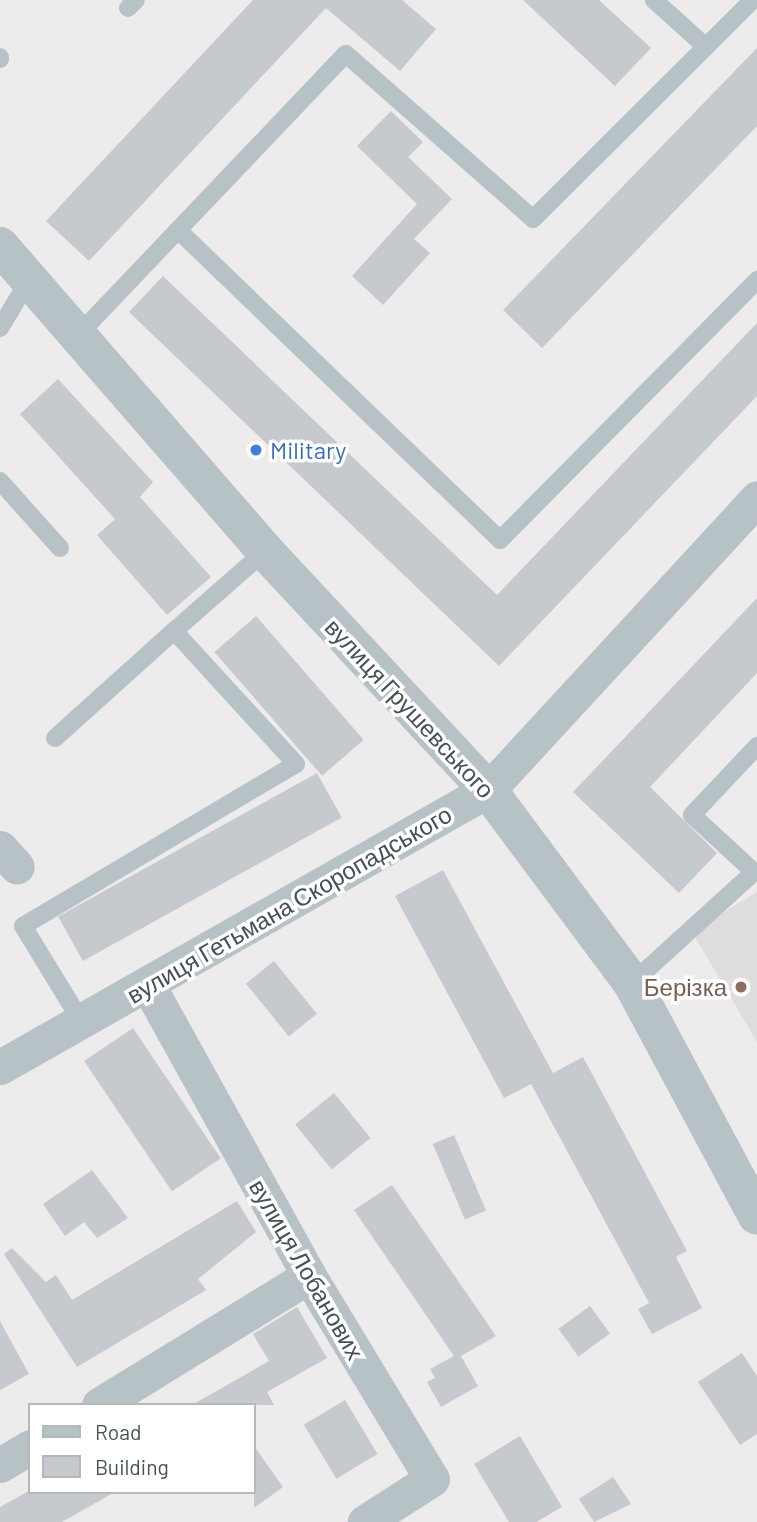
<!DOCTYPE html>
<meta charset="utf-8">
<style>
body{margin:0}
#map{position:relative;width:757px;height:1522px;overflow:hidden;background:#eeebec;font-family:Barlow,sans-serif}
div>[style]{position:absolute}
.education>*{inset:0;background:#dfdcdd}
.building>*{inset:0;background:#c6c9cd;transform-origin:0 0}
.service>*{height:18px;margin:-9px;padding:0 9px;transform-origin:9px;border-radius:9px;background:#b7c2c6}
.minor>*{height:35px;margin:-17.5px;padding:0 17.5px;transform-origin:17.5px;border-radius:17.5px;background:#b7c2c6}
.tertiary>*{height:38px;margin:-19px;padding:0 19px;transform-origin:19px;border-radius:19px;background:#b7c2c6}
.dots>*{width:19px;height:19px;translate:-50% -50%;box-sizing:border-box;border:4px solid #fff;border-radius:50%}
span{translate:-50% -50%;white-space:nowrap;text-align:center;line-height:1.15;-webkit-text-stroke:7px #fff;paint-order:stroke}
.shop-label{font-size:24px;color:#366cbe}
.left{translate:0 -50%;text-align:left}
.street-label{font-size:24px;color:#465156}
.education-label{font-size:24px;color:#785e54}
.right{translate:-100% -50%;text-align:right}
.legend{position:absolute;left:28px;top:1403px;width:228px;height:91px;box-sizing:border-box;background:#fff;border:2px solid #b5b9bb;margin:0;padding:9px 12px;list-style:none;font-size:21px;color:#465156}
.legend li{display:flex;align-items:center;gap:14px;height:35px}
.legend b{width:35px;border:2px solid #b5b9bb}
</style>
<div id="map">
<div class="education">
<i style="clip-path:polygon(757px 892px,757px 1042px,692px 932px)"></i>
</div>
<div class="building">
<i style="clip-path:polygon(253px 0,402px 0,436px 29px,400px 71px,326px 8px,89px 261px,46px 221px)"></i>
<i style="clip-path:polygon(523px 0,599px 0,651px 48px,615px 86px)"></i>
<i style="clip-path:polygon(757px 48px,757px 126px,542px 348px,503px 310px)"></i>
<i style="clip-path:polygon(391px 111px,423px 142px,408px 157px,452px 199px,414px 239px,430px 253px,383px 305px,352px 276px,417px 204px,357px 146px)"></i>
<i style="clip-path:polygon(163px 276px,497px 595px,757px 323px,757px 396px,499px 666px,129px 312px)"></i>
<i style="clip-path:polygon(58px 379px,153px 482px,140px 497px,211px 577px,167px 615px,97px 535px,115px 519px,20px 414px)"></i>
<i style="clip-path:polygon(757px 598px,757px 673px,650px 787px,717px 853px,679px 893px,573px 792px)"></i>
<i style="left:256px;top:616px;width:164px;height:55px;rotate:49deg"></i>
<i style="left:317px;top:773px;width:51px;height:296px;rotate:61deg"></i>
<i style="clip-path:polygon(443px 870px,553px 1073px,583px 1057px,687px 1251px,676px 1257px,702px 1308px,652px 1334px,638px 1309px,649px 1303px,531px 1084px,504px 1098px,395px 896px)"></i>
<i style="left:274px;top:961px;width:68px;height:36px;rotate:51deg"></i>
<i style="left:133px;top:1028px;width:157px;height:59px;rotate:56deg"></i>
<i style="left:334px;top:1093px;width:58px;height:50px;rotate:51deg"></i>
<i style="left:454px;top:1135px;width:82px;height:23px;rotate:67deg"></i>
<i style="clip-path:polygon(92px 1170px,128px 1218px,97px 1238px,84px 1222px,65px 1236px,43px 1204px)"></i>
<i style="clip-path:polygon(392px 1185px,496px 1336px,461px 1356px,478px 1386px,441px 1407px,427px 1382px,435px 1378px,430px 1369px,454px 1356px,354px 1210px)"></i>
<i style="clip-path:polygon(237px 1201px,256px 1232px,198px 1279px,206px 1290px,77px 1367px,4px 1254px,12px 1248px,46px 1282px,56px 1275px,72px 1300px)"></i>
<i style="left:590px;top:1306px;width:34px;height:39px;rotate:54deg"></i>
<i style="clip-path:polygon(297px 1307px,327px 1358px,267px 1392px,274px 1405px,192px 1405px,269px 1361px,253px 1334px)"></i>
<i style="clip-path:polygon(0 1321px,29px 1374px,0 1390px)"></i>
<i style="clip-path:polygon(742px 1353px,757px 1376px,757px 1434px,740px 1445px,698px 1382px)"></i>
<i style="left:345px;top:1400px;width:63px;height:48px;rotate:59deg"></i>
<i style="clip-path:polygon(520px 1436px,562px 1507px,536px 1522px,509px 1522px,474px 1464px)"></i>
<i style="clip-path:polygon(254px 1446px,283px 1487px,254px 1508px)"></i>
<i style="clip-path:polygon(613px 1477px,631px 1504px,594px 1522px,579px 1499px)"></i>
<i style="clip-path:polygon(27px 1492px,115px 1492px,62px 1522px,0 1522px,0 1507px)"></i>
</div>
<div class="service">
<i style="left:654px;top:0;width:70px;rotate:42.1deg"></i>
<i style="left:128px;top:8px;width:11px;rotate:-45deg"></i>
<i style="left:0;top:57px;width:2px;rotate:90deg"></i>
<i style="left:178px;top:230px;width:447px;rotate:43.9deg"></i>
<i style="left:500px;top:540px;width:366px;rotate:-45.3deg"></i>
<i style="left:0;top:328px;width:56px;rotate:-58.9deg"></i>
<i style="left:78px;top:335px;width:388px;rotate:-46.4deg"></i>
<i style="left:346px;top:54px;width:249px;rotate:41.4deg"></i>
<i style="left:533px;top:219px;width:310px;rotate:-44.9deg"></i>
<i style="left:0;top:481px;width:90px;rotate:48.2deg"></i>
<i style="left:55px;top:738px;width:160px;rotate:-42deg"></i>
<i style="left:632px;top:983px;width:165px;rotate:-42.3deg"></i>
<i style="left:754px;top:872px;width:84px;rotate:-137.4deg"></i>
<i style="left:692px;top:815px;width:95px;rotate:-46.7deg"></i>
<i style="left:81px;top:1021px;width:111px;rotate:-121.4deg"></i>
<i style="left:23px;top:926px;width:317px;rotate:-30.7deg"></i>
<i style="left:296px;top:764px;width:180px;rotate:-132.5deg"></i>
<i style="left:174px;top:631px;width:121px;rotate:-41.3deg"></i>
</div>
<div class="minor">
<i style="left:0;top:848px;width:25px;rotate:48deg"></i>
<i style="left:149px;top:987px;width:330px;rotate:61deg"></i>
<i style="left:309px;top:1276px;width:237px;rotate:58.8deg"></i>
<i style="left:432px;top:1479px;width:80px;rotate:147.3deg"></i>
<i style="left:0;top:1067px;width:561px;rotate:-29.58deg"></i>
<i style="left:488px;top:790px;width:397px;rotate:-47.3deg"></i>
<i style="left:99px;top:1405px;width:246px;rotate:-31.6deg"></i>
<i style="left:0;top:1465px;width:35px;rotate:-31deg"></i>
</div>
<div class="tertiary">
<i style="left:0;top:246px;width:404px;rotate:49deg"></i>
<i style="left:265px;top:551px;width:327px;rotate:47deg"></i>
<i style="left:488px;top:790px;width:241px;rotate:53.3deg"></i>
<i style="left:632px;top:983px;width:264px;rotate:61.8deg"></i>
</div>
<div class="dots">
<i style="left:256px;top:450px;background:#3f7fe0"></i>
<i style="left:741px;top:987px;background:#8d6e63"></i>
</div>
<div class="shop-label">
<span class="left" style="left:270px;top:450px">Military</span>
</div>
<div class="street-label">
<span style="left:410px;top:708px;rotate:47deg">вулиця Грушевського</span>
<span style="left:289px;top:904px;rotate:-30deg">вулиця Гетьмана Скоропадського</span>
<span style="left:307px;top:1269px;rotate:60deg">вулиця Лобанових</span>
</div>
<div class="education-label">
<span class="right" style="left:727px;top:987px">Берізка</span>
</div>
<ul class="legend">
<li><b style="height:9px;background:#b7c2c6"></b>Road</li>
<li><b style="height:19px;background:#c6c9cd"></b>Building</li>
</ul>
</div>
